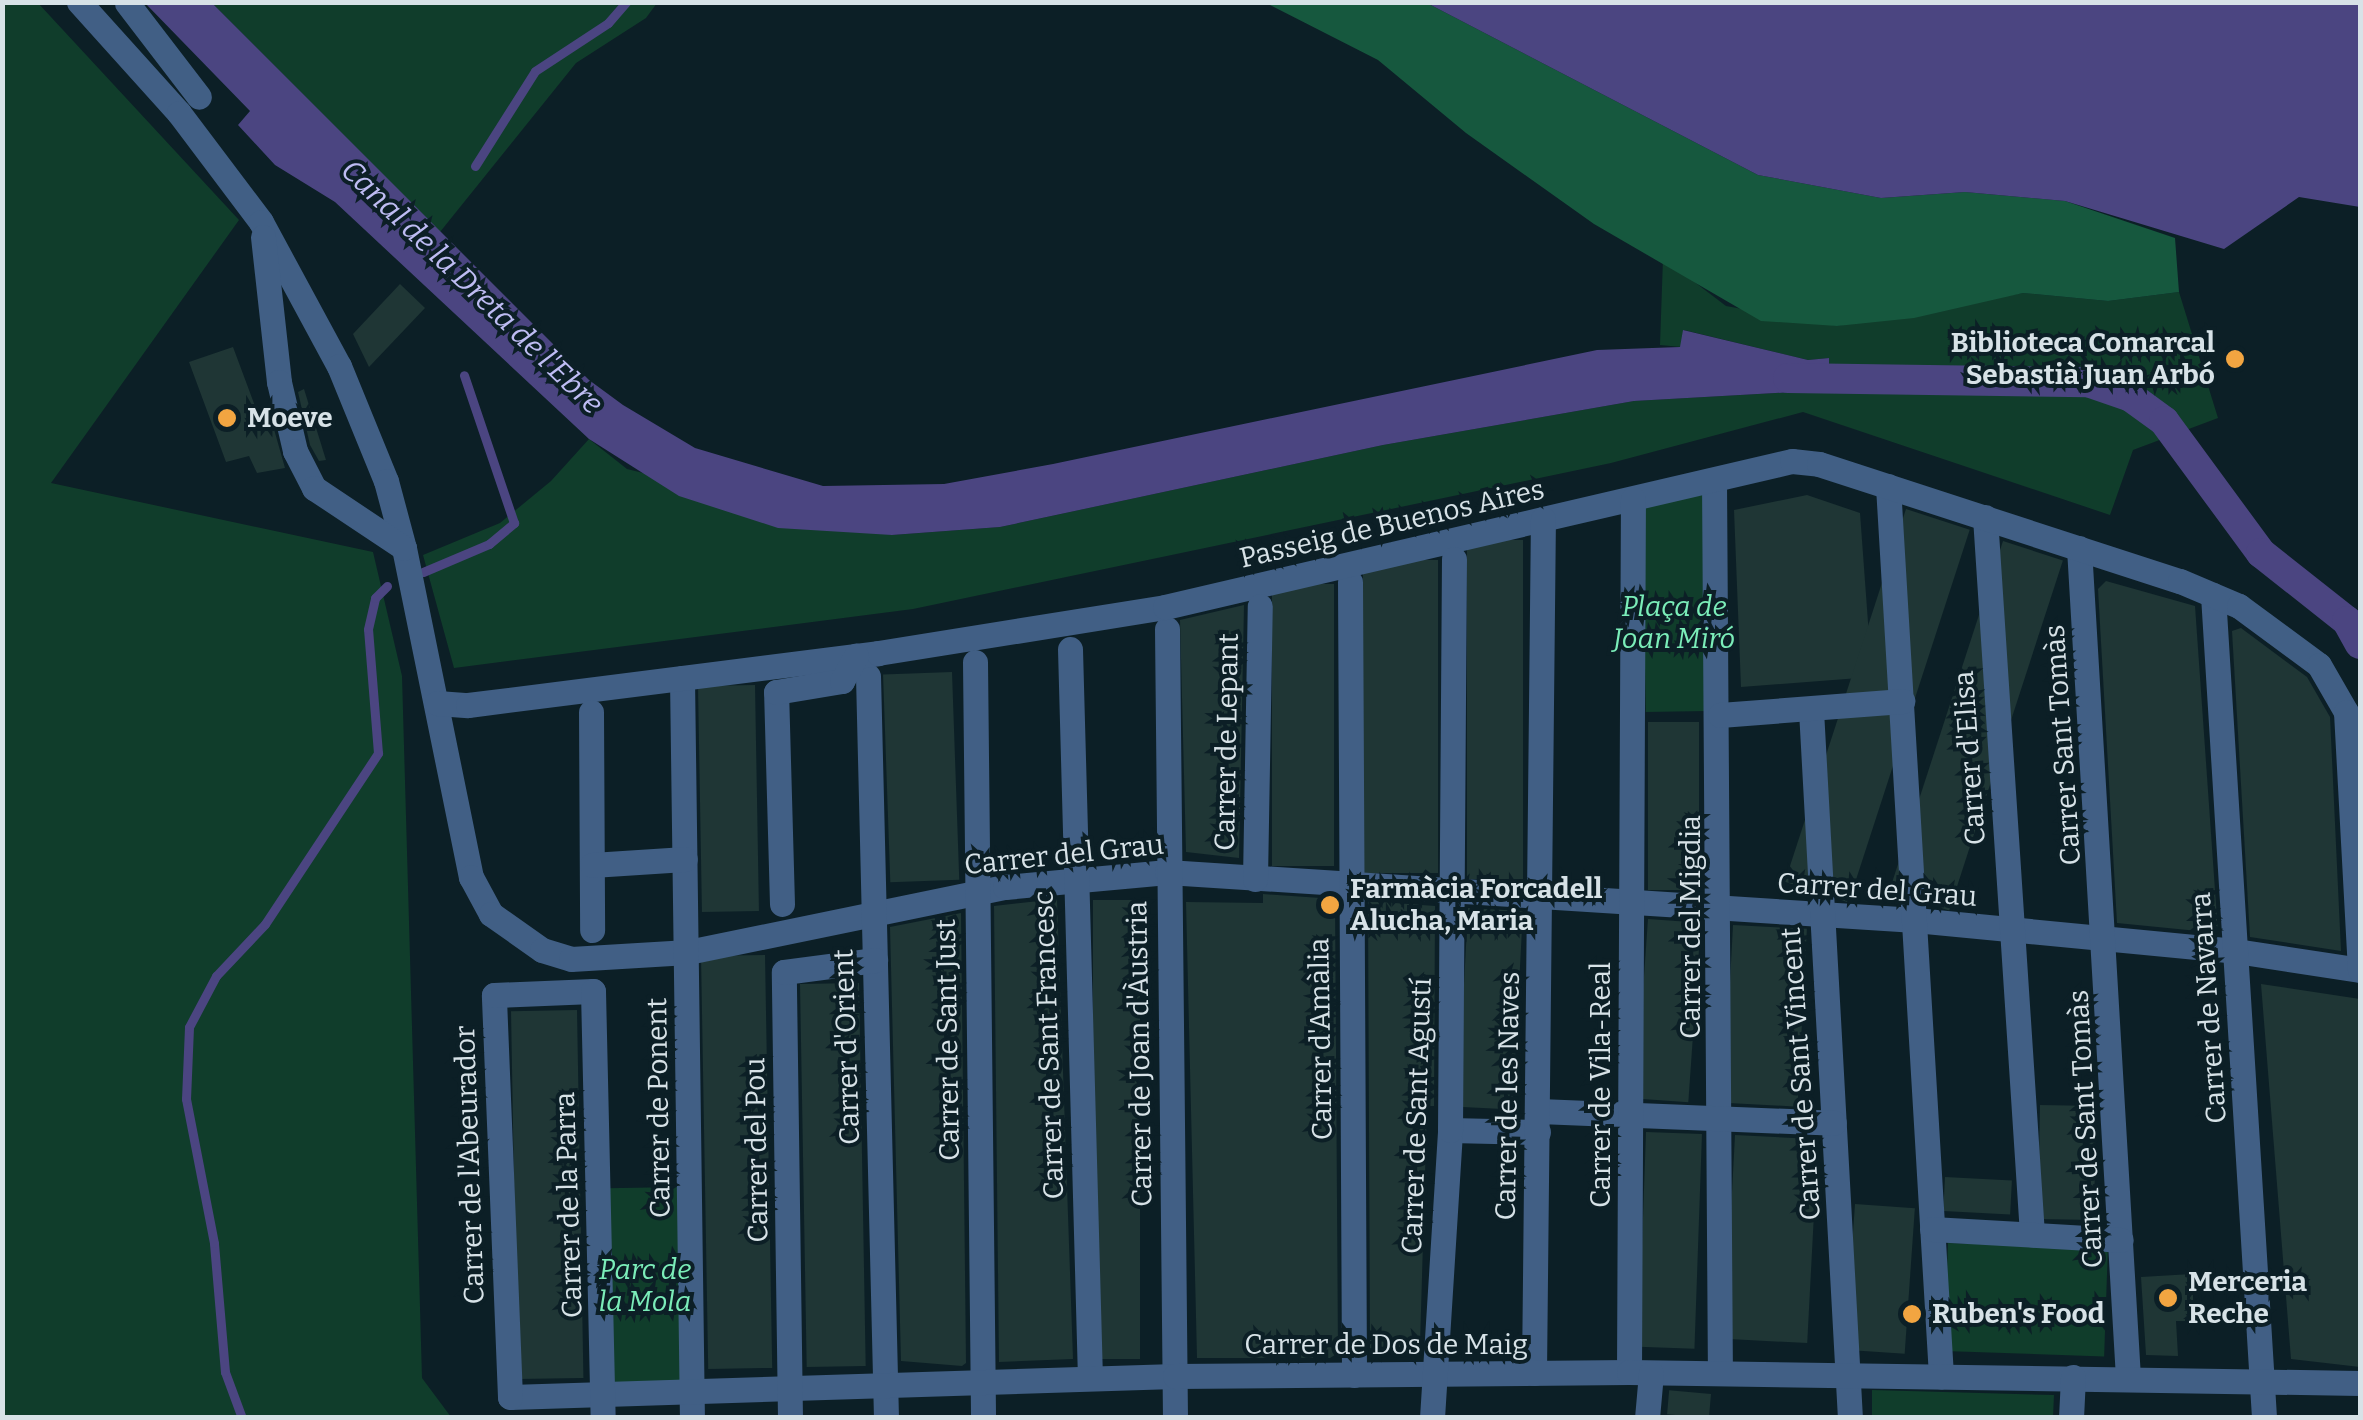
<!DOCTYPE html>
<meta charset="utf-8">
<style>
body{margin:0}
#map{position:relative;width:2363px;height:1420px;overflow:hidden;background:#0c1f26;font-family:Bitter,serif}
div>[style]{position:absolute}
.green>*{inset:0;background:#103d2b;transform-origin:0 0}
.forest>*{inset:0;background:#16583e}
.water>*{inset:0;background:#4b4581}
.stream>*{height:9px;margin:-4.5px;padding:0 4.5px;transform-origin:4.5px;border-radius:4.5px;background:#4b4581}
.canal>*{height:30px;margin:-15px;padding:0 15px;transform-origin:15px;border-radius:15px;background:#4b4581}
.building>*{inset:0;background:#1f3635;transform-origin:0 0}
.minor>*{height:25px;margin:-12.5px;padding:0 12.5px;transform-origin:12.5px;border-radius:12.5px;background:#415f85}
.dots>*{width:28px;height:28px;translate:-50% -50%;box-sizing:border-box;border:5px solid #0c1f26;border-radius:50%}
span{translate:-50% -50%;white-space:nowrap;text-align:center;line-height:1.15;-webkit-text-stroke:8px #0c1f26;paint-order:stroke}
.poi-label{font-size:28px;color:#d7e2e7;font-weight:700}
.right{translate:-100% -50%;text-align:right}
.left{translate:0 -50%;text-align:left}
.street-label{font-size:28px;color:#d7e2e7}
.park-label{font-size:28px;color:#7bedb9;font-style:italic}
.water-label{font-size:30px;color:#bebcf3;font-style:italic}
.frame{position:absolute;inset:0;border:5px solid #d7e2e7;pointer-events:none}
</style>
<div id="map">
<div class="green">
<i style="clip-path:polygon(38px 3px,239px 220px,51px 483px,373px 552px,402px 676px,422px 1378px,451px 1417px,3px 1417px,2px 3px)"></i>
<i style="clip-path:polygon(212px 3px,657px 3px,646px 18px,576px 63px,440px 232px)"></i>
<i style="clip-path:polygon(1663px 258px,1726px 306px,1837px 326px,2023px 293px,2108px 301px,2179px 292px,2218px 418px,2133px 450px,2110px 515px,1803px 412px,1611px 463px,913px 609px,454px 668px,423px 555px,500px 523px,551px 481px,589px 439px,627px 469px,892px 535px,1000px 527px,1383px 445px,1634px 401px,1829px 390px,1829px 358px,1808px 360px,1684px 330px,1681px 347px,1660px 345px)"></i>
<i style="left:1704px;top:495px;width:216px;height:62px;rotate:89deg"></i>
<i style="left:681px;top:1187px;width:196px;height:75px;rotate:89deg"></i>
<i style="left:1948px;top:1243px;width:160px;height:108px;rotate:2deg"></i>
<i style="clip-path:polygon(1872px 1390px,2054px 1395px,2053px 1417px,1872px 1417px)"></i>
</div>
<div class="forest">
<i style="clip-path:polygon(1266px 3px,1427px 3px,1758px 175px,1881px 198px,1965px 192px,2065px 201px,2175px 238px,2179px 292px,2108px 301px,2023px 293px,1914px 318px,1837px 326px,1761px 321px,1594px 224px,1466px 133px,1378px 60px)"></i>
</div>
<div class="water">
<i style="clip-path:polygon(145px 3px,212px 3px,589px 380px,623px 405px,695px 448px,823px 486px,944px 484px,1053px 464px,1597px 350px,1680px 347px,1683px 330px,1808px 360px,1829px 358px,1829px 390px,1634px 401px,1383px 445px,1000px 527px,892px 535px,778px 528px,679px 496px,589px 439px,335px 202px,275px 165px,238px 125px,250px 111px)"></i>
<i style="clip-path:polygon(1427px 3px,2360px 3px,2360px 207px,2299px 197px,2224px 249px,2065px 201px,1965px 192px,1881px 198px,1758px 175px)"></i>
</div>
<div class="stream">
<i style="left:475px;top:166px;width:112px;rotate:-57.7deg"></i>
<i style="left:535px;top:71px;width:87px;rotate:-33.3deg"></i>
<i style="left:608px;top:23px;width:28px;rotate:-49deg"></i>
<i style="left:423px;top:572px;width:72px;rotate:-23deg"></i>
<i style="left:489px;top:544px;width:33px;rotate:-40deg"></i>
<i style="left:514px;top:523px;width:156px;rotate:-108.7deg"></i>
<i style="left:242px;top:1418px;width:49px;rotate:-110.3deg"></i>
<i style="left:225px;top:1372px;width:129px;rotate:-94.9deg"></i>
<i style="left:214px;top:1243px;width:147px;rotate:-101deg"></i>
<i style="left:186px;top:1099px;width:72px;rotate:-87.6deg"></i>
<i style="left:189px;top:1027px;width:58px;rotate:-62.1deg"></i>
<i style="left:216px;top:976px;width:71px;rotate:-46.7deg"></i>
<i style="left:265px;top:924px;width:205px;rotate:-56.5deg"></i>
<i style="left:378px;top:753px;width:124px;rotate:-94.6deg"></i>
<i style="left:368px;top:629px;width:32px;rotate:-77deg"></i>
<i style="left:375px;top:598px;width:17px;rotate:-45deg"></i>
</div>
<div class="canal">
<i style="left:1788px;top:378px;width:300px;rotate:0.8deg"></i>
<i style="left:2088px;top:382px;width:46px;rotate:19.2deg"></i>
<i style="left:2131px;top:397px;width:41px;rotate:36deg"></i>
<i style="left:2164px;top:421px;width:164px;rotate:53.7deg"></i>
<i style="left:2261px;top:553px;width:110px;rotate:38.3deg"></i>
<i style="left:2347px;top:621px;width:26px;rotate:61deg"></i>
</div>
<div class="building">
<i style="clip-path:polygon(400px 284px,425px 308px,369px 367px,353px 334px)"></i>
<i style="clip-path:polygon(233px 347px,258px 414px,268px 408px,285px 468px,257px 473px,249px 456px,226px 462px,189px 362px)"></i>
<i style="clip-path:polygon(304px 389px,326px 460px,319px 461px,310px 445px,298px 392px)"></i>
<i style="clip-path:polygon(1807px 495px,1860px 513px,1872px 677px,1741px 687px,1734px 510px)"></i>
<i style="left:1906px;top:509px;width:67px;height:392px;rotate:18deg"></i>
<i style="left:1523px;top:540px;width:339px;height:56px;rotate:90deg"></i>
<i style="left:2003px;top:541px;width:63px;height:368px;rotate:18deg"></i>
<i style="left:1438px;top:560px;width:313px;height:75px;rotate:90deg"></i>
<i style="clip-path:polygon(2106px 581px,2195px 606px,2218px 933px,2117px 923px,2098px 589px)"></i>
<i style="left:1334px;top:584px;width:282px;height:62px;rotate:90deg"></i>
<i style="clip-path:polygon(1244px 605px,1239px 858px,1186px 852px,1180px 620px)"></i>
<i style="clip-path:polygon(2241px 628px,2307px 677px,2330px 717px,2341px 951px,2250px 937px,2232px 631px)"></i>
<i style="left:952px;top:672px;width:208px;height:69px;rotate:88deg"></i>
<i style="left:755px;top:685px;width:226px;height:57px;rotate:89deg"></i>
<i style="left:1699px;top:722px;width:168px;height:51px;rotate:90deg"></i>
<i style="clip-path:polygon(1263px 894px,1335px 899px,1338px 1353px,1330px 1358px,1197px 1358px,1186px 902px,1263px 903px)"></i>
<i style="clip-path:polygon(1057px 899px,1073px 1359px,999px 1362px,994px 906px)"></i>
<i style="left:1093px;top:900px;width:47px;height:459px"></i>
<i style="clip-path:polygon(1368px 901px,1435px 906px,1434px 1106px,1427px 1106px,1420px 1345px,1370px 1350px)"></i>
<i style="left:1468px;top:908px;width:55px;height:199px;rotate:3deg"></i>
<i style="clip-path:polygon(961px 913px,966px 1363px,962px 1366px,901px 1361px,890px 927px)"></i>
<i style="left:1648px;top:919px;width:53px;height:180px;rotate:4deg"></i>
<i style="left:1733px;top:925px;width:74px;height:178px;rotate:3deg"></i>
<i style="left:765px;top:955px;width:413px;height:64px;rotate:89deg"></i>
<i style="left:859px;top:983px;width:383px;height:59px;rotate:89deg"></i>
<i style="clip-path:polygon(2261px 984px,2360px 999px,2360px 1367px,2291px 1359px)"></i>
<i style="left:577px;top:1010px;width:368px;height:66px;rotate:89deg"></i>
<i style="left:2040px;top:1105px;width:56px;height:114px;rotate:1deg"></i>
<i style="left:1646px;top:1132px;width:56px;height:215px;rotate:2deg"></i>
<i style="left:1735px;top:1135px;width:83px;height:204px;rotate:3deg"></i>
<i style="left:1945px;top:1177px;width:67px;height:34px;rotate:3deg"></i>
<i style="left:1855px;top:1204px;width:60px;height:146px;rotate:4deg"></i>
<i style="clip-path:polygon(2192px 1274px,2194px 1321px,2176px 1321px,2178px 1356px,2146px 1355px,2141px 1277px)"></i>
<i style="left:1711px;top:1394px;width:24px;height:42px;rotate:95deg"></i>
</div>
<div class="minor">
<i style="left:79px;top:2px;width:149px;rotate:48deg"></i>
<i style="left:179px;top:113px;width:136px;rotate:53deg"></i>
<i style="left:261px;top:222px;width:164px;rotate:61.6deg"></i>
<i style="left:339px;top:366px;width:124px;rotate:67.8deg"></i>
<i style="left:386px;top:481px;width:69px;rotate:75deg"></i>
<i style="left:404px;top:548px;width:336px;rotate:78.5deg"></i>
<i style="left:471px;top:877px;width:42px;rotate:61.6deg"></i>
<i style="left:491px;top:914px;width:62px;rotate:35.2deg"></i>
<i style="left:542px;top:950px;width:30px;rotate:17deg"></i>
<i style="left:571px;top:959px;width:117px;rotate:-3.4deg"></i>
<i style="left:688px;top:952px;width:324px;rotate:-11.6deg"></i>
<i style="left:1005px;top:887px;width:163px;rotate:-5.3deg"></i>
<i style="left:1167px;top:872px;width:750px;rotate:3.67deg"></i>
<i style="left:1915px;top:920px;width:322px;rotate:5.5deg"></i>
<i style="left:2236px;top:951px;width:125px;rotate:8.7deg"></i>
<i style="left:127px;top:3px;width:118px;rotate:52.5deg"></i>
<i style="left:263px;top:237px;width:146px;rotate:83.7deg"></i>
<i style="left:279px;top:382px;width:71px;rotate:76.9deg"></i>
<i style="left:295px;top:451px;width:42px;rotate:62.8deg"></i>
<i style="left:314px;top:488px;width:108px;rotate:33.7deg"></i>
<i style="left:1714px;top:480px;width:893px;rotate:89.62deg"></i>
<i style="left:1888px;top:486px;width:892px;rotate:86.59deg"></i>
<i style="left:1985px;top:517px;width:719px;rotate:86.25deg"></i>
<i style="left:2079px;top:548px;width:830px;rotate:86.62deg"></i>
<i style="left:1350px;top:582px;width:793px;rotate:89.71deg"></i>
<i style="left:2213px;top:595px;width:825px;rotate:86.45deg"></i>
<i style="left:1167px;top:629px;width:789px;rotate:89.42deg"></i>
<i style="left:1070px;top:649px;width:729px;rotate:88.43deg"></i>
<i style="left:975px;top:662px;width:756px;rotate:89.39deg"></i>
<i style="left:868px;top:676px;width:742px;rotate:88.61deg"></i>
<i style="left:682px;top:678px;width:740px;rotate:89.23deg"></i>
<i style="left:437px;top:703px;width:31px;rotate:4deg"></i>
<i style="left:468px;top:705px;width:413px;rotate:-7.2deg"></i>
<i style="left:878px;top:653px;width:291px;rotate:-9.1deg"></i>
<i style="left:1165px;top:607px;width:644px;rotate:-13.11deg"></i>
<i style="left:1792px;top:461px;width:27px;rotate:6deg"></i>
<i style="left:1819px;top:464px;width:379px;rotate:18deg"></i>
<i style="left:2180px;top:581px;width:64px;rotate:23deg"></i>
<i style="left:2239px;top:606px;width:99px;rotate:36.4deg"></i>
<i style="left:2319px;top:665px;width:54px;rotate:60.1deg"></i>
<i style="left:2346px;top:712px;width:258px;rotate:86.9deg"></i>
<i style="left:1811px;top:710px;width:709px;rotate:86.85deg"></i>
<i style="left:591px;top:712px;width:218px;rotate:89.7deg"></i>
<i style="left:1720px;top:715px;width:183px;rotate:-4.4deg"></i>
<i style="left:592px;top:865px;width:93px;rotate:-3.7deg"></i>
<i style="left:1255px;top:879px;width:273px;rotate:-89deg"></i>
<i style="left:782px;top:904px;width:212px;rotate:-91.6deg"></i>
<i style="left:776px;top:692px;width:67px;rotate:-9.5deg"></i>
<i style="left:842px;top:681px;width:29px;rotate:-61deg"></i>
<i style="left:1539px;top:1111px;width:295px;rotate:2.3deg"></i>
<i style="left:1450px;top:1130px;width:88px;rotate:1.3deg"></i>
<i style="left:1932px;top:1229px;width:189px;rotate:3.3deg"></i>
<i style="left:1629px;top:1372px;width:873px;rotate:-89.74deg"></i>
<i style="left:1534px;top:1373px;width:854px;rotate:-89.4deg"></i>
<i style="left:510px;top:1397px;width:665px;rotate:-1.81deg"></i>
<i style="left:1175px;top:1376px;width:454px;rotate:-0.5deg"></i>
<i style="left:1629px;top:1372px;width:731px;rotate:0.86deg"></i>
<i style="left:510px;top:1397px;width:402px;rotate:-92.3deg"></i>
<i style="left:494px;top:995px;width:99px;rotate:-2.3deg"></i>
<i style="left:593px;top:991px;width:427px;rotate:88.7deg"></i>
<i style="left:790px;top:1418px;width:446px;rotate:-90.8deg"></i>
<i style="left:784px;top:972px;width:92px;rotate:-7.5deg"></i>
<i style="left:1432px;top:1418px;width:289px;rotate:-86.4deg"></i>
<i style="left:1450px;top:1130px;width:571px;rotate:-89.6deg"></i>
<i style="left:1647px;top:1418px;width:45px;rotate:-84.9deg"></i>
<i style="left:2071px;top:1418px;width:41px;rotate:-87.2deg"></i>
</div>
<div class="dots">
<i style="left:2235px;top:359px;background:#f2a541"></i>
<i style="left:227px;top:418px;background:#f2a541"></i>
<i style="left:1330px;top:905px;background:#f2a541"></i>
<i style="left:2168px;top:1298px;background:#f2a541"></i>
<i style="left:1912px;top:1314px;background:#f2a541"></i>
</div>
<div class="poi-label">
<span class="right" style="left:2215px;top:359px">Biblioteca Comarcal<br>Sebastià Juan Arbó</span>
<span class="left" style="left:247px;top:418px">Moeve</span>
<span class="left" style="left:1350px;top:905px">Farmàcia Forcadell<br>Alucha, Maria</span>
<span class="left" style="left:2188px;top:1298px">Merceria<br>Reche</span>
<span class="left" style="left:1932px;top:1314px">Ruben's Food</span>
</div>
<div class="street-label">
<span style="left:1392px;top:524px;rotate:-13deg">Passeig de Buenos Aires</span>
<span style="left:1227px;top:742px;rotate:-89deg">Carrer de Lepant</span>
<span style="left:2063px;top:745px;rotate:-94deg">Carrer Sant Tomàs</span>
<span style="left:1970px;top:758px;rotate:-94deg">Carrer d'Elisa</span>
<span style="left:1064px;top:855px;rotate:-6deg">Carrer del Grau</span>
<span style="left:1877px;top:890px;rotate:4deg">Carrer del Grau</span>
<span style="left:1691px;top:927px;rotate:-90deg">Carrer del Migdia</span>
<span style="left:2209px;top:1008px;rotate:-94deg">Carrer de Navarra</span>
<span style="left:1321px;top:1039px;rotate:-91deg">Carrer d'Amàlia</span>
<span style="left:948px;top:1040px;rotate:-91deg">Carrer de Sant Just</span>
<span style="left:1049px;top:1045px;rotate:-92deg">Carrer de Sant Francesc</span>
<span style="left:847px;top:1047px;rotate:-92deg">Carrer d'Orient</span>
<span style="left:1140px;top:1054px;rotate:-91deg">Carrer de Joan d'Àustria</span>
<span style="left:1801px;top:1074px;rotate:-94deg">Carrer de Sant Vincent</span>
<span style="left:1601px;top:1085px;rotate:-90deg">Carrer de Vila-Real</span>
<span style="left:1508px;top:1096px;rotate:-89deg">Carrer de les Naves</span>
<span style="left:659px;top:1108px;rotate:-91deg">Carrer de Ponent</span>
<span style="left:1417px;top:1116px;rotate:-88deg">Carrer de Sant Agustí</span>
<span style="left:2086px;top:1129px;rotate:-93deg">Carrer de Sant Tomàs</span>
<span style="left:757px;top:1150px;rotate:-91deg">Carrer del Pou</span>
<span style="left:470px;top:1165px;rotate:-92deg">Carrer de l'Abeurador</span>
<span style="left:569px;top:1205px;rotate:-92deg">Carrer de la Parra</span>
<span style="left:1386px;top:1345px">Carrer de Dos de Maig</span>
</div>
<div class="park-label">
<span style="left:1674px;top:623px">Plaça de<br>Joan Miró</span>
<span style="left:645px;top:1286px">Parc de<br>la Mola</span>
</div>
<div class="water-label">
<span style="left:472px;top:287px;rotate:44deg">Canal de la Dreta de l'Ebre</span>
</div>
<div class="frame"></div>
</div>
